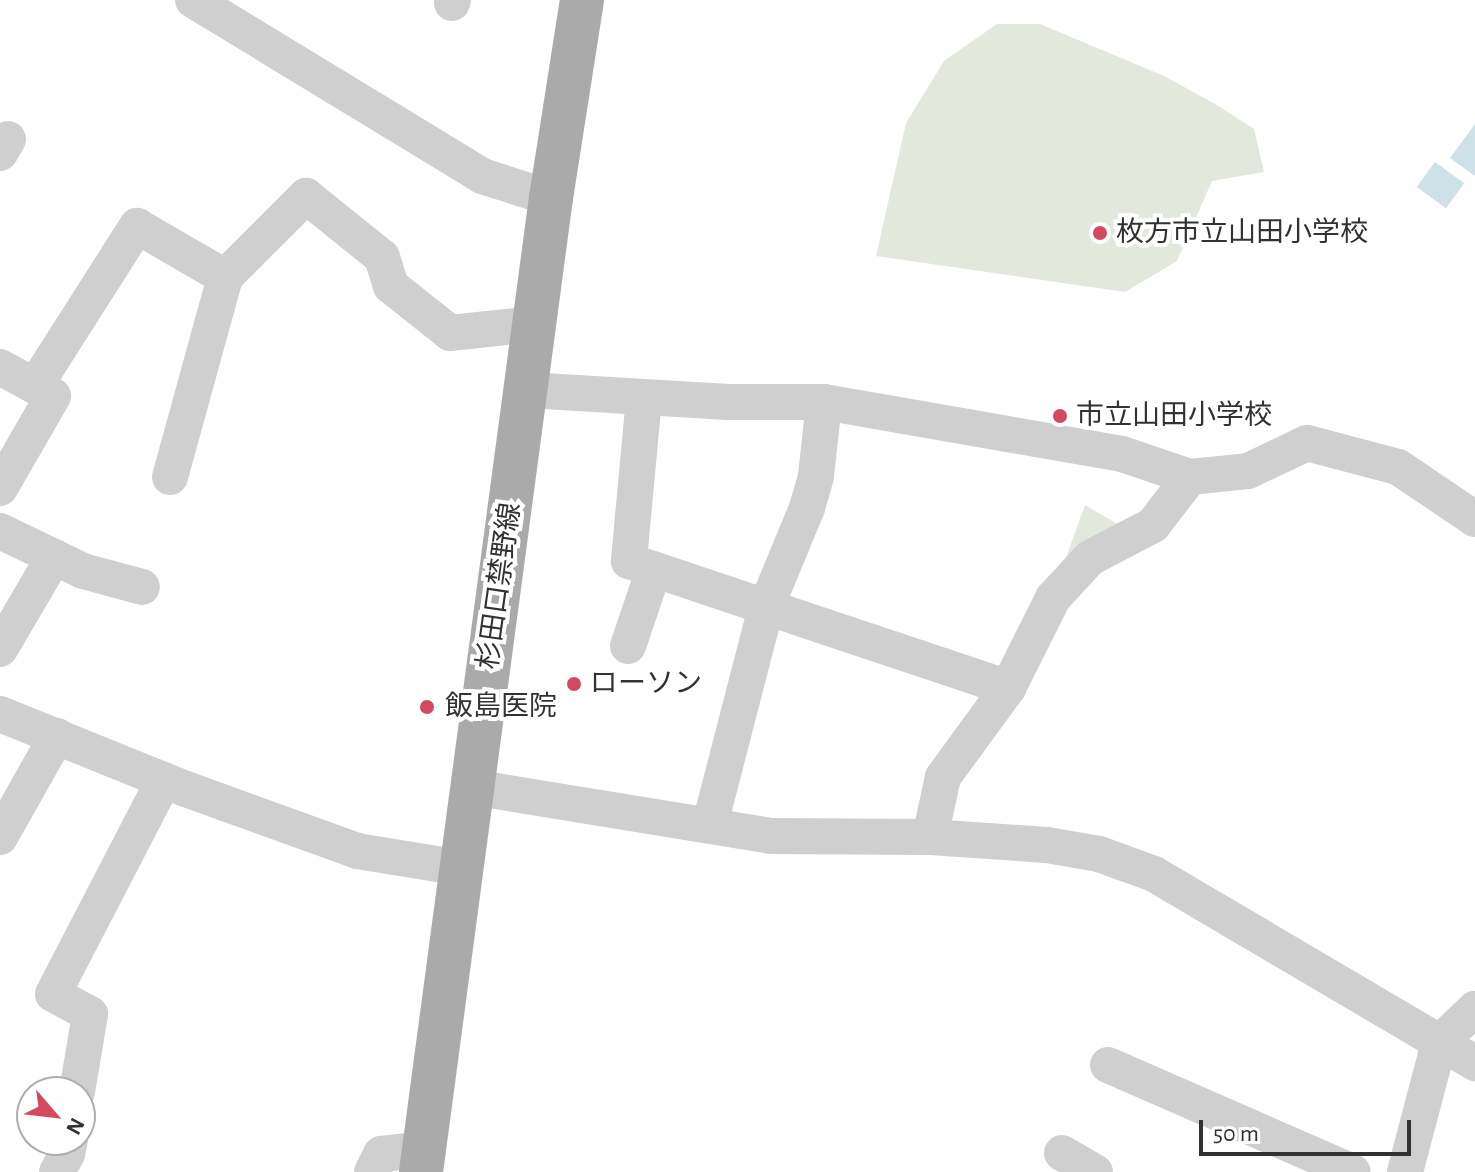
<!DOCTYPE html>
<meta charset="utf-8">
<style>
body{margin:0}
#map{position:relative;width:1475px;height:1172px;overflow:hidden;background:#fff;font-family:"Alegreya Sans","Noto Sans JP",sans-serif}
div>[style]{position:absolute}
.green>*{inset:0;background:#e3e8dc}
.water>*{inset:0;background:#cee0e8;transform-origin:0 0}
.minor>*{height:36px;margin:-18px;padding:0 18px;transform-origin:18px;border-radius:18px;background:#cfcfcf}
.major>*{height:44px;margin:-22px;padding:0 22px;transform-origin:22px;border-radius:22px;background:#aaa}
.dots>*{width:22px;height:22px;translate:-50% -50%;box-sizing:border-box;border:4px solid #fff;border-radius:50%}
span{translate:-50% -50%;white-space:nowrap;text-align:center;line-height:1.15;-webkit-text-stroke:8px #fff;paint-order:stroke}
.poi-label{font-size:28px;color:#323232}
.left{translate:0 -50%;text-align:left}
.street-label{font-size:28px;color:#323232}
.north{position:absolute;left:16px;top:1076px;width:80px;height:80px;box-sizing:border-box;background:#fff;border:2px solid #adadad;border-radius:50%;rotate:118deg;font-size:22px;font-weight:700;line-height:32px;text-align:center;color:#323232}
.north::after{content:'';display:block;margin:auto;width:28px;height:36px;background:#d4495f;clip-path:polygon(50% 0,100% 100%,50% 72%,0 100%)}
.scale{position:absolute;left:1199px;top:1120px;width:212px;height:36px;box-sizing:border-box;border:4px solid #323232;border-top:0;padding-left:10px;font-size:24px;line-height:28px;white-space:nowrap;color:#323232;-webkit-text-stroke:6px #fff;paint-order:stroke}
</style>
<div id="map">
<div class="green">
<i style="clip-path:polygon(997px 24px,1040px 24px,1164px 76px,1217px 105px,1254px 129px,1264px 172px,1212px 181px,1177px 261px,1125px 292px,876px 256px,906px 123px,944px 61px)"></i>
<i style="clip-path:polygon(1085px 505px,1126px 529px,1063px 566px)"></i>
</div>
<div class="water">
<i style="clip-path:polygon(1475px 124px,1475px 176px,1450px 158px)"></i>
<i style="left:1435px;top:162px;width:36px;height:31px;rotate:36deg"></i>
</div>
<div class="minor">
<i style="left:193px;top:0;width:338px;rotate:31.3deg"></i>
<i style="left:482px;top:176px;width:72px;rotate:17.7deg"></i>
<i style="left:452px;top:3px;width:3px;rotate:-72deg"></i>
<i style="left:0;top:153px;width:16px;rotate:-60deg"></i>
<i style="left:0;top:367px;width:60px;rotate:28.7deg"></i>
<i style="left:53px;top:396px;width:106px;rotate:119.9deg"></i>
<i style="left:35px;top:386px;width:190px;rotate:-57.5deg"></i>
<i style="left:137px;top:226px;width:102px;rotate:30.1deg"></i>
<i style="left:527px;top:390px;width:201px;rotate:3.4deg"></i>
<i style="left:728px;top:402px;width:96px"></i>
<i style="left:824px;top:402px;width:303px;rotate:9.9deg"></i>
<i style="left:1122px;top:454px;width:72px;rotate:18.7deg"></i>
<i style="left:1190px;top:477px;width:58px;rotate:-5.9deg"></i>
<i style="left:1248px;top:471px;width:65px;rotate:-25.4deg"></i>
<i style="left:1307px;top:443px;width:94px;rotate:14.8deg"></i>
<i style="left:1398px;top:467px;width:93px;rotate:34deg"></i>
<i style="left:644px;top:398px;width:164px;rotate:95.3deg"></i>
<i style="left:629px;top:561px;width:400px;rotate:18.5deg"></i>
<i style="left:170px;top:477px;width:207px;rotate:-74.6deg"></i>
<i style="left:225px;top:277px;width:115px;rotate:-45deg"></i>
<i style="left:306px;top:196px;width:97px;rotate:38.8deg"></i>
<i style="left:382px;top:257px;width:30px;rotate:73deg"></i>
<i style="left:391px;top:286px;width:75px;rotate:38.5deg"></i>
<i style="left:450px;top:333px;width:75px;rotate:-6.1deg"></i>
<i style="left:525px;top:325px;width:10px;rotate:29deg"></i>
<i style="left:0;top:531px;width:92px;rotate:25.7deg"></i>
<i style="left:83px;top:571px;width:61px;rotate:15.2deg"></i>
<i style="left:628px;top:646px;width:81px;rotate:-71.3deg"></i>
<i style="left:0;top:649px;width:107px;rotate:-59.6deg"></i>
<i style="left:0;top:714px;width:201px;rotate:22deg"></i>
<i style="left:186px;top:789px;width:182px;rotate:19.9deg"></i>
<i style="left:357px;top:851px;width:106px;rotate:9.2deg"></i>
<i style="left:472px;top:787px;width:303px;rotate:9.3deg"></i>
<i style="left:771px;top:836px;width:159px;rotate:0.4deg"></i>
<i style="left:930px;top:837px;width:117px;rotate:3.9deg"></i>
<i style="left:1047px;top:845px;width:53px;rotate:9.8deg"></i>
<i style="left:1099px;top:854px;width:59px;rotate:20deg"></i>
<i style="left:1154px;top:874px;width:373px;rotate:30.5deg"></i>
<i style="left:710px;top:824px;width:224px;rotate:-75.5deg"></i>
<i style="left:766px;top:607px;width:107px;rotate:-67.5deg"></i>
<i style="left:807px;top:508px;width:33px;rotate:-74deg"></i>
<i style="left:816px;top:476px;width:74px;rotate:-83.8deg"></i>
<i style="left:0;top:837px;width:116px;rotate:-60.6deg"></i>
<i style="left:930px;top:837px;width:61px;rotate:-77.8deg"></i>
<i style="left:943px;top:777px;width:110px;rotate:-53.9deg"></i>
<i style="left:1008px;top:688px;width:101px;rotate:-63.4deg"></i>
<i style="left:1053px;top:598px;width:54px;rotate:-47.2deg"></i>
<i style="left:1090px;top:558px;width:71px;rotate:-27.6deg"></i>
<i style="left:1153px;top:525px;width:61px;rotate:-52.4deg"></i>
<i style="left:1108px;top:1065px;width:267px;rotate:23.6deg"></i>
<i style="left:77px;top:1092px;width:79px;rotate:-80.5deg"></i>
<i style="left:90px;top:1014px;width:42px;rotate:-151.6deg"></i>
<i style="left:53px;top:994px;width:241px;rotate:-62.6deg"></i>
<i style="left:1062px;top:1153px;width:38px;rotate:30deg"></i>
<i style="left:57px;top:1172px;width:21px;rotate:-61deg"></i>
<i style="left:67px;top:1154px;width:14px;rotate:-78deg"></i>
<i style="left:372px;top:1172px;width:20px;rotate:-63deg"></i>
<i style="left:381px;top:1154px;width:44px;rotate:-6.5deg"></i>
<i style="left:1405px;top:1172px;width:133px;rotate:-75.2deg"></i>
<i style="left:1439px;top:1043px;width:50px;rotate:-43.4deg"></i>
</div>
<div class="major">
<i style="left:421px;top:1172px;width:983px;rotate:-82.4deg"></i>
<i style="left:551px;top:198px;width:200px;rotate:-81.1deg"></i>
</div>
<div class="dots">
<i style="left:1100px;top:233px;background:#d4495f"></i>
<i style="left:1060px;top:416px;background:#d4495f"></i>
<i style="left:574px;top:684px;background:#d4495f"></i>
<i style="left:427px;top:707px;background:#d4495f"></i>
</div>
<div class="poi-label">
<span class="left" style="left:1116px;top:233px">枚方市立山田小学校</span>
<span class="left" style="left:1076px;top:416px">市立山田小学校</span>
<span class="left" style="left:590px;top:684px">ローソン</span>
<span class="left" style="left:445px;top:707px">飯島医院</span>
</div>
<div class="street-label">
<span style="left:500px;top:586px;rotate:-82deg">杉田口禁野線</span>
</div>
<div class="north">N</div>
<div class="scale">50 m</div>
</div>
